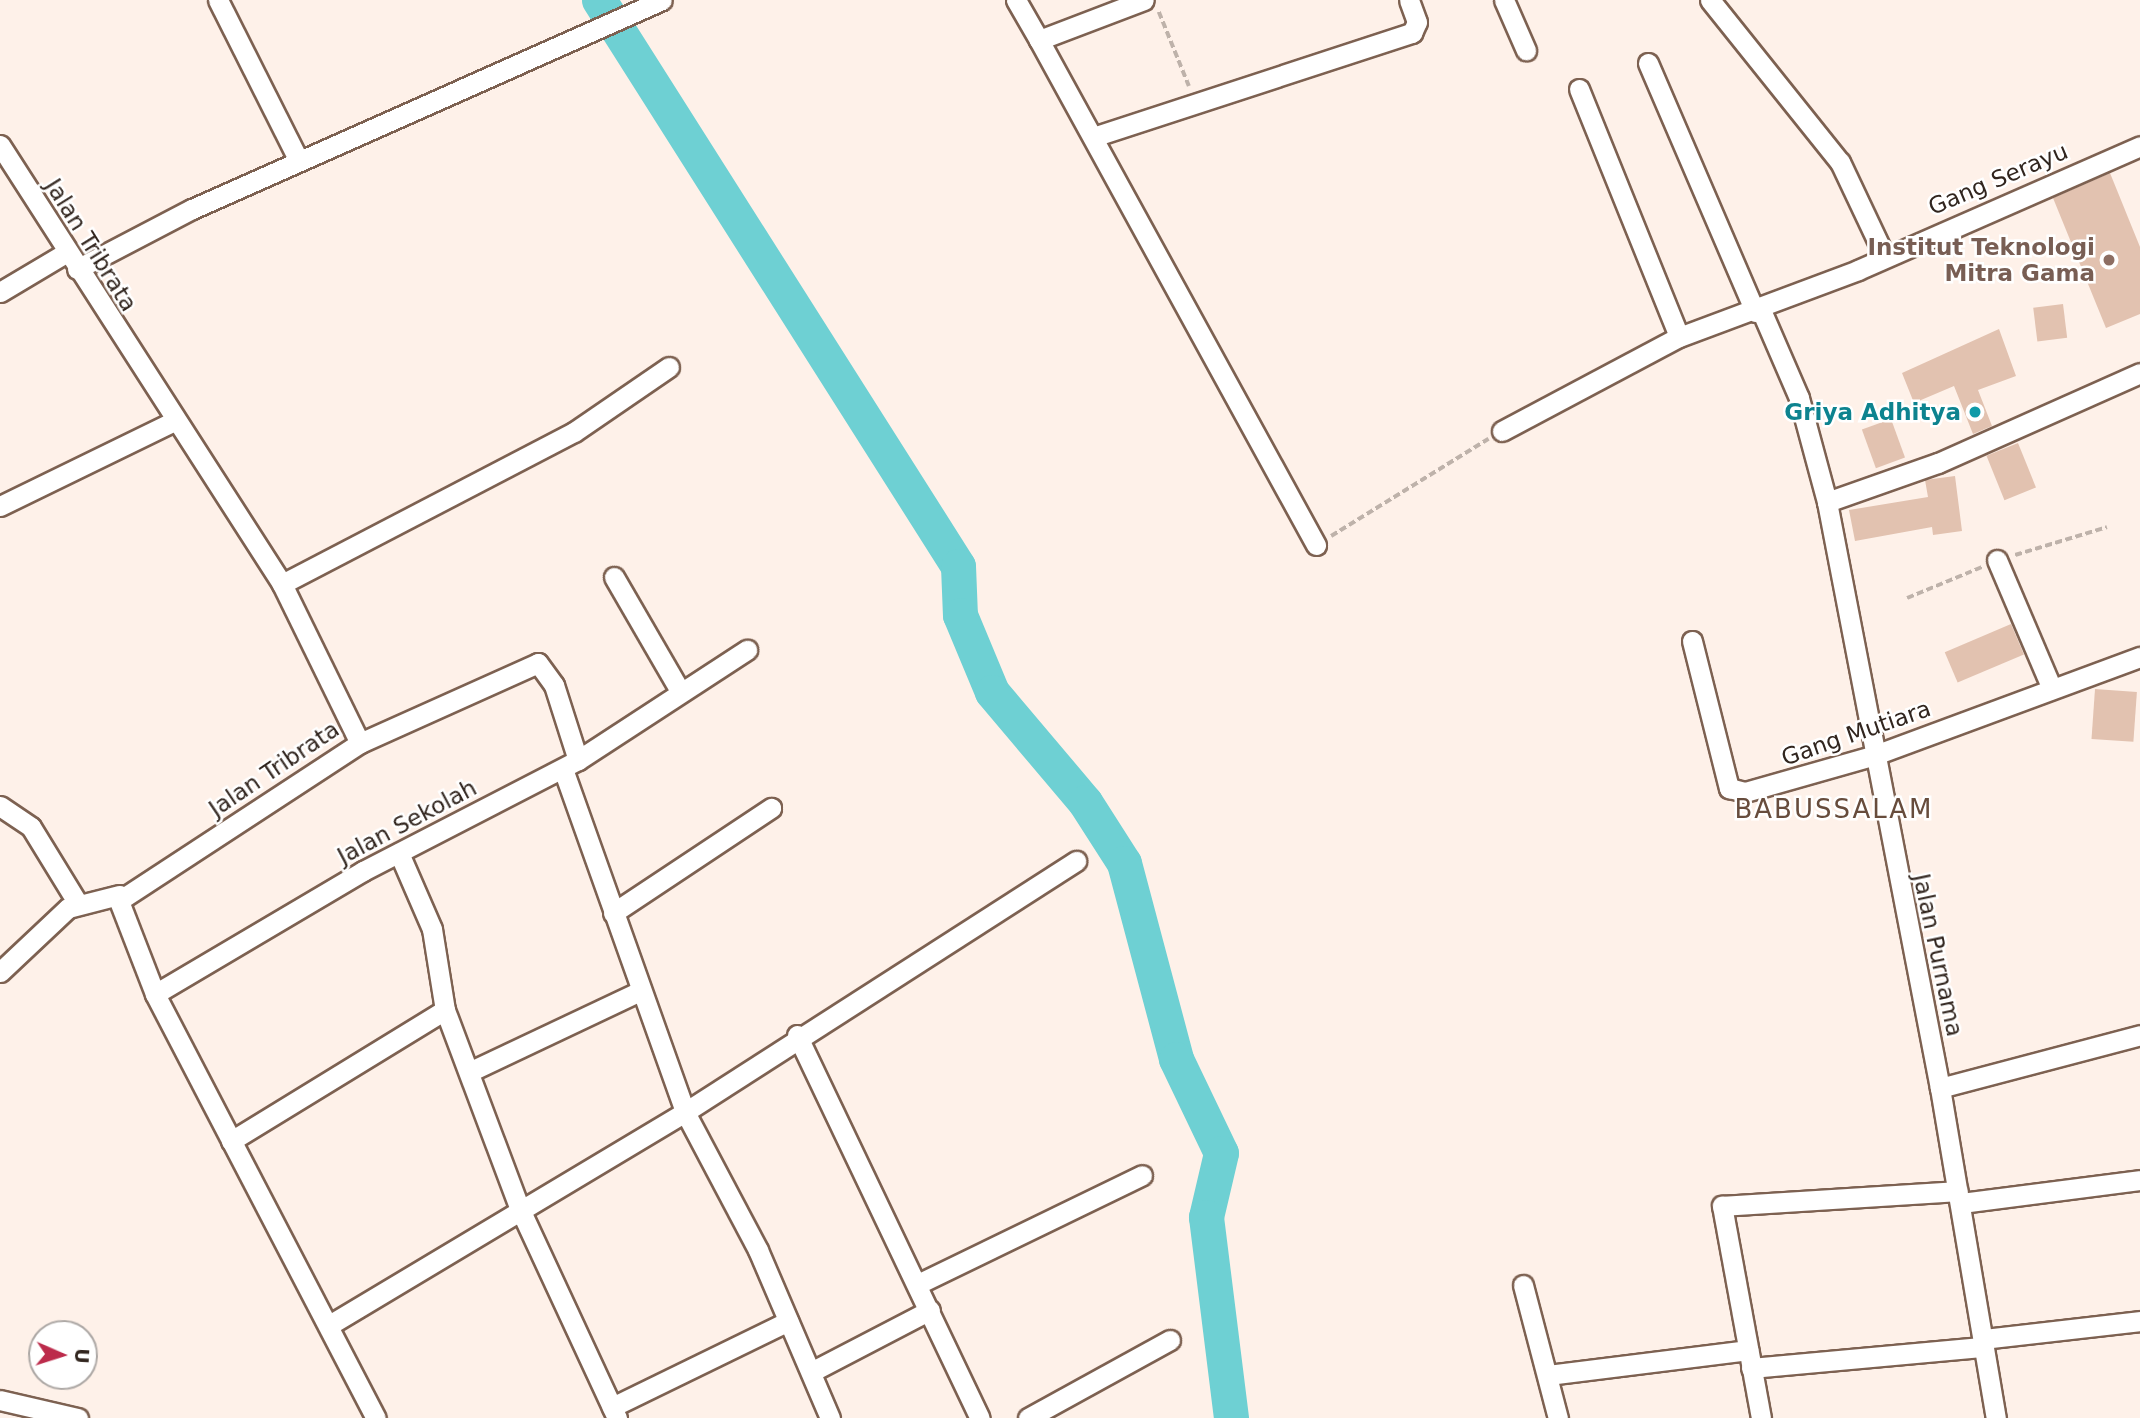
<!DOCTYPE html>
<style>
body{margin:0}
#map{position:relative;width:2140px;height:1418px;overflow:hidden;background:#fef1e9;font-family:"DejaVu Sans",sans-serif}
div>[style]{position:absolute}
.river>*{height:35px;margin:-17.5px;padding:0 17.5px;transform-origin:17.5px;border-radius:17.5px;background:#6ed0d3}
.building>*{inset:0;background:#e2c2b0;transform-origin:0 0}
.path>*{height:3.5px;margin-top:-1.75px;transform-origin:0;background:repeating-linear-gradient(90deg,#beb2aa 0 7px,transparent 0 10.5px)}
.roads{filter:drop-shadow(2px 0 #7d6151) drop-shadow(-2px 0 #7d6151) drop-shadow(0 2px #7d6151) drop-shadow(0 -2px #7d6151)}
.minor>*{height:19px;margin:-9.5px;padding:0 9.5px;transform-origin:9.5px;border-radius:9.5px;background:#fff}
.dots>*{width:19px;height:19px;translate:-50% -50%;box-sizing:border-box;border:4px solid #fff;border-radius:50%}
span{translate:-50% -50%;white-space:nowrap;text-align:center;line-height:1.15;-webkit-text-stroke:5px #fff;paint-order:stroke}
.street-label{font-size:23px;color:#31251e}
.education-label{font-size:23px;color:#785e54;font-weight:700}
.right{translate:-100% -50%;text-align:right}
.culture-label{font-size:23px;color:#0d838f;font-weight:700}
.quarter-label{font-size:26px;color:#674c3c;letter-spacing:2px}
.north{position:absolute;left:28px;top:1320px;width:70px;height:70px;box-sizing:border-box;background:#fff;border:2px solid #ada8a5;border-radius:50%;rotate:93deg;font-size:19px;font-weight:700;line-height:28px;text-align:center;color:#31251e}
.north::after{content:'';display:block;margin:auto;width:24px;height:32px;background:#bc2b4b;clip-path:polygon(50% 0,100% 100%,50% 72%,0 100%)}
</style>
<div id="map">
<div class="river">
<i style="left:599px;top:0;width:670px;rotate:57.61deg"></i>
<i style="left:958px;top:566px;width:49px;rotate:87.7deg"></i>
<i style="left:960px;top:615px;width:83px;rotate:67.4deg"></i>
<i style="left:992px;top:692px;width:144px;rotate:49.8deg"></i>
<i style="left:1085px;top:802px;width:72px;rotate:57.4deg"></i>
<i style="left:1124px;top:863px;width:203px;rotate:75.1deg"></i>
<i style="left:1176px;top:1059px;width:104px;rotate:64.4deg"></i>
<i style="left:1221px;top:1153px;width:66px;rotate:103.2deg"></i>
<i style="left:1206px;top:1217px;width:203px;rotate:82.9deg"></i>
</div>
<div class="building">
<i style="clip-path:polygon(2110px 173px,2140px 247px,2140px 314px,2106px 328px,2053px 198px)"></i>
<i style="left:2063px;top:304px;width:34px;height:30px;rotate:83deg"></i>
<i style="clip-path:polygon(1999px 329px,2016px 376px,1978px 390px,1992px 426px,1973px 434px,1954px 386px,1914px 403px,1902px 373px)"></i>
<i style="left:1891px;top:419px;width:41px;height:31px;rotate:70deg"></i>
<i style="left:2018px;top:443px;width:48px;height:34px;rotate:68deg"></i>
<i style="clip-path:polygon(1955px 476px,1962px 531px,1933px 535px,1932px 527px,1855px 541px,1849px 510px,1928px 497px,1925px 480px)"></i>
<i style="left:2011px;top:624px;width:33px;height:72px;rotate:67deg"></i>
<i style="left:2095px;top:689px;width:42px;height:50px;rotate:4deg"></i>
</div>
<div class="path">
<i style="left:1159px;top:12px;width:80px;rotate:67.9deg"></i>
<i style="left:1331px;top:536px;width:185px;rotate:-31.7deg"></i>
<i style="left:2015px;top:555px;width:96px;rotate:-16.9deg"></i>
<i style="left:1907px;top:598px;width:81px;rotate:-22.5deg"></i>
</div>
<div class="roads">
<div class="minor">
<i style="left:218px;top:0;width:180px;rotate:63.3deg"></i>
<i style="left:1016px;top:0;width:46px;rotate:60.1deg"></i>
<i style="left:1039px;top:40px;width:112px;rotate:-20.9deg"></i>
<i style="left:1504px;top:0;width:55px;rotate:66.3deg"></i>
<i style="left:1710px;top:0;width:208px;rotate:51.3deg"></i>
<i style="left:1840px;top:162px;width:105px;rotate:64.7deg"></i>
<i style="left:1039px;top:40px;width:576px;rotate:61.25deg"></i>
<i style="left:1648px;top:63px;width:271px;rotate:66.7deg"></i>
<i style="left:1579px;top:89px;width:267px;rotate:68deg"></i>
<i style="left:1093px;top:137px;width:336px;rotate:-18.1deg"></i>
<i style="left:1412px;top:33px;width:12px;rotate:-66deg"></i>
<i style="left:1417px;top:22px;width:23px;rotate:-110deg"></i>
<i style="left:0;top:145px;width:522px;rotate:57.28deg"></i>
<i style="left:282px;top:584px;width:177px;rotate:63.9deg"></i>
<i style="left:360px;top:743px;width:288px;rotate:146.8deg"></i>
<i style="left:119px;top:901px;width:100px;rotate:68.8deg"></i>
<i style="left:155px;top:994px;width:478px;rotate:62.5deg"></i>
<i style="left:77px;top:269px;width:130px;rotate:-27.6deg"></i>
<i style="left:192px;top:209px;width:514px;rotate:-23.97deg"></i>
<i style="left:0;top:292px;width:78px;rotate:-30.8deg"></i>
<i style="left:1761px;top:310px;width:96px;rotate:66.6deg"></i>
<i style="left:1799px;top:398px;width:108px;rotate:74.9deg"></i>
<i style="left:1827px;top:502px;width:597px;rotate:79.09deg"></i>
<i style="left:1940px;top:1088px;width:335px;rotate:80.4deg"></i>
<i style="left:1502px;top:431px;width:200px;rotate:-28deg"></i>
<i style="left:1679px;top:337px;width:191px;rotate:-20.5deg"></i>
<i style="left:1858px;top:270px;width:308px;rotate:-23.7deg"></i>
<i style="left:1827px;top:502px;width:118px;rotate:-19.4deg"></i>
<i style="left:1938px;top:463px;width:221px;rotate:-24deg"></i>
<i style="left:0;top:506px;width:194px;rotate:-26deg"></i>
<i style="left:1997px;top:560px;width:140px;rotate:66.9deg"></i>
<i style="left:614px;top:577px;width:132px;rotate:59.9deg"></i>
<i style="left:282px;top:584px;width:329px;rotate:-27.5deg"></i>
<i style="left:574px;top:432px;width:115px;rotate:-34.4deg"></i>
<i style="left:1692px;top:641px;width:152px;rotate:75.9deg"></i>
<i style="left:1729px;top:788px;width:16px;rotate:14deg"></i>
<i style="left:1745px;top:792px;width:132px;rotate:-15.8deg"></i>
<i style="left:1872px;top:756px;width:286px;rotate:-20.3deg"></i>
<i style="left:360px;top:743px;width:195px;rotate:-24.2deg"></i>
<i style="left:538px;top:663px;width:27px;rotate:54deg"></i>
<i style="left:554px;top:685px;width:79px;rotate:72.3deg"></i>
<i style="left:563px;top:769px;width:364px;rotate:70.4deg"></i>
<i style="left:685px;top:1112px;width:156px;rotate:62.1deg"></i>
<i style="left:758px;top:1250px;width:183px;rotate:66.8deg"></i>
<i style="left:0;top:806px;width:37px;rotate:34deg"></i>
<i style="left:31px;top:827px;width:88px;rotate:58.5deg"></i>
<i style="left:399px;top:853px;width:83px;rotate:66.5deg"></i>
<i style="left:432px;top:929px;width:82px;rotate:80.9deg"></i>
<i style="left:613px;top:913px;width:190px;rotate:-33.6deg"></i>
<i style="left:0;top:972px;width:93px;rotate:-43.3deg"></i>
<i style="left:68px;top:908px;width:53px;rotate:-14.3deg"></i>
<i style="left:155px;top:994px;width:242px;rotate:-30.6deg"></i>
<i style="left:363px;top:871px;width:242px;rotate:-27.3deg"></i>
<i style="left:578px;top:760px;width:202px;rotate:-33.1deg"></i>
<i style="left:797px;top:1035px;width:424px;rotate:64.5deg"></i>
<i style="left:471px;top:1071px;width:187px;rotate:-25.3deg"></i>
<i style="left:1940px;top:1088px;width:207px;rotate:-14.8deg"></i>
<i style="left:231px;top:1141px;width:251px;rotate:-31.5deg"></i>
<i style="left:445px;top:1010px;width:210px;rotate:69.4deg"></i>
<i style="left:519px;top:1207px;width:233px;rotate:65.1deg"></i>
<i style="left:1961px;top:1203px;width:180px;rotate:-7.3deg"></i>
<i style="left:918px;top:1284px;width:249px;rotate:-25.9deg"></i>
<i style="left:1523px;top:1285px;width:138px;rotate:75.3deg"></i>
<i style="left:331px;top:1324px;width:413px;rotate:-30.9deg"></i>
<i style="left:685px;top:1112px;width:465px;rotate:-32.7deg"></i>
<i style="left:1983px;top:1339px;width:158px;rotate:-6.5deg"></i>
<i style="left:1751px;top:1368px;width:234px;rotate:-5.2deg"></i>
<i style="left:811px;top:1372px;width:134px;rotate:-27.5deg"></i>
<i style="left:1548px;top:1375px;width:202px;rotate:-7.1deg"></i>
<i style="left:0;top:1400px;width:80px;rotate:13deg"></i>
<i style="left:612px;top:1407px;width:196px;rotate:-26deg"></i>
<i style="left:1028px;top:1418px;width:162px;rotate:-28.8deg"></i>
<i style="left:1761px;top:1418px;width:216px;rotate:-100.4deg"></i>
<i style="left:1722px;top:1206px;width:236px;rotate:-3.6deg"></i>
</div>
</div>
<div class="dots">
<i style="left:2109px;top:260px;background:#8d6e63"></i>
<i style="left:1975px;top:412px;background:#0f9aa8"></i>
</div>
<div class="street-label">
<span style="left:1998px;top:179px;rotate:-23deg">Gang Serayu</span>
<span style="left:91px;top:245px;rotate:58deg">Jalan Tribrata</span>
<span style="left:1856px;top:733px;rotate:-19deg">Gang Mutiara</span>
<span style="left:274px;top:769px;rotate:-34deg">Jalan Tribrata</span>
<span style="left:407px;top:822px;rotate:-28deg">Jalan Sekolah</span>
<span style="left:1938px;top:955px;rotate:78deg">Jalan Purnama</span>
</div>
<div class="education-label">
<span class="right" style="left:2095px;top:260px">Institut Teknologi<br>Mitra Gama</span>
</div>
<div class="culture-label">
<span class="right" style="left:1961px;top:412px">Griya Adhitya</span>
</div>
<div class="quarter-label">
<span style="left:1834px;top:810px">BABUSSALAM</span>
</div>
<div class="north">U</div>
</div>
